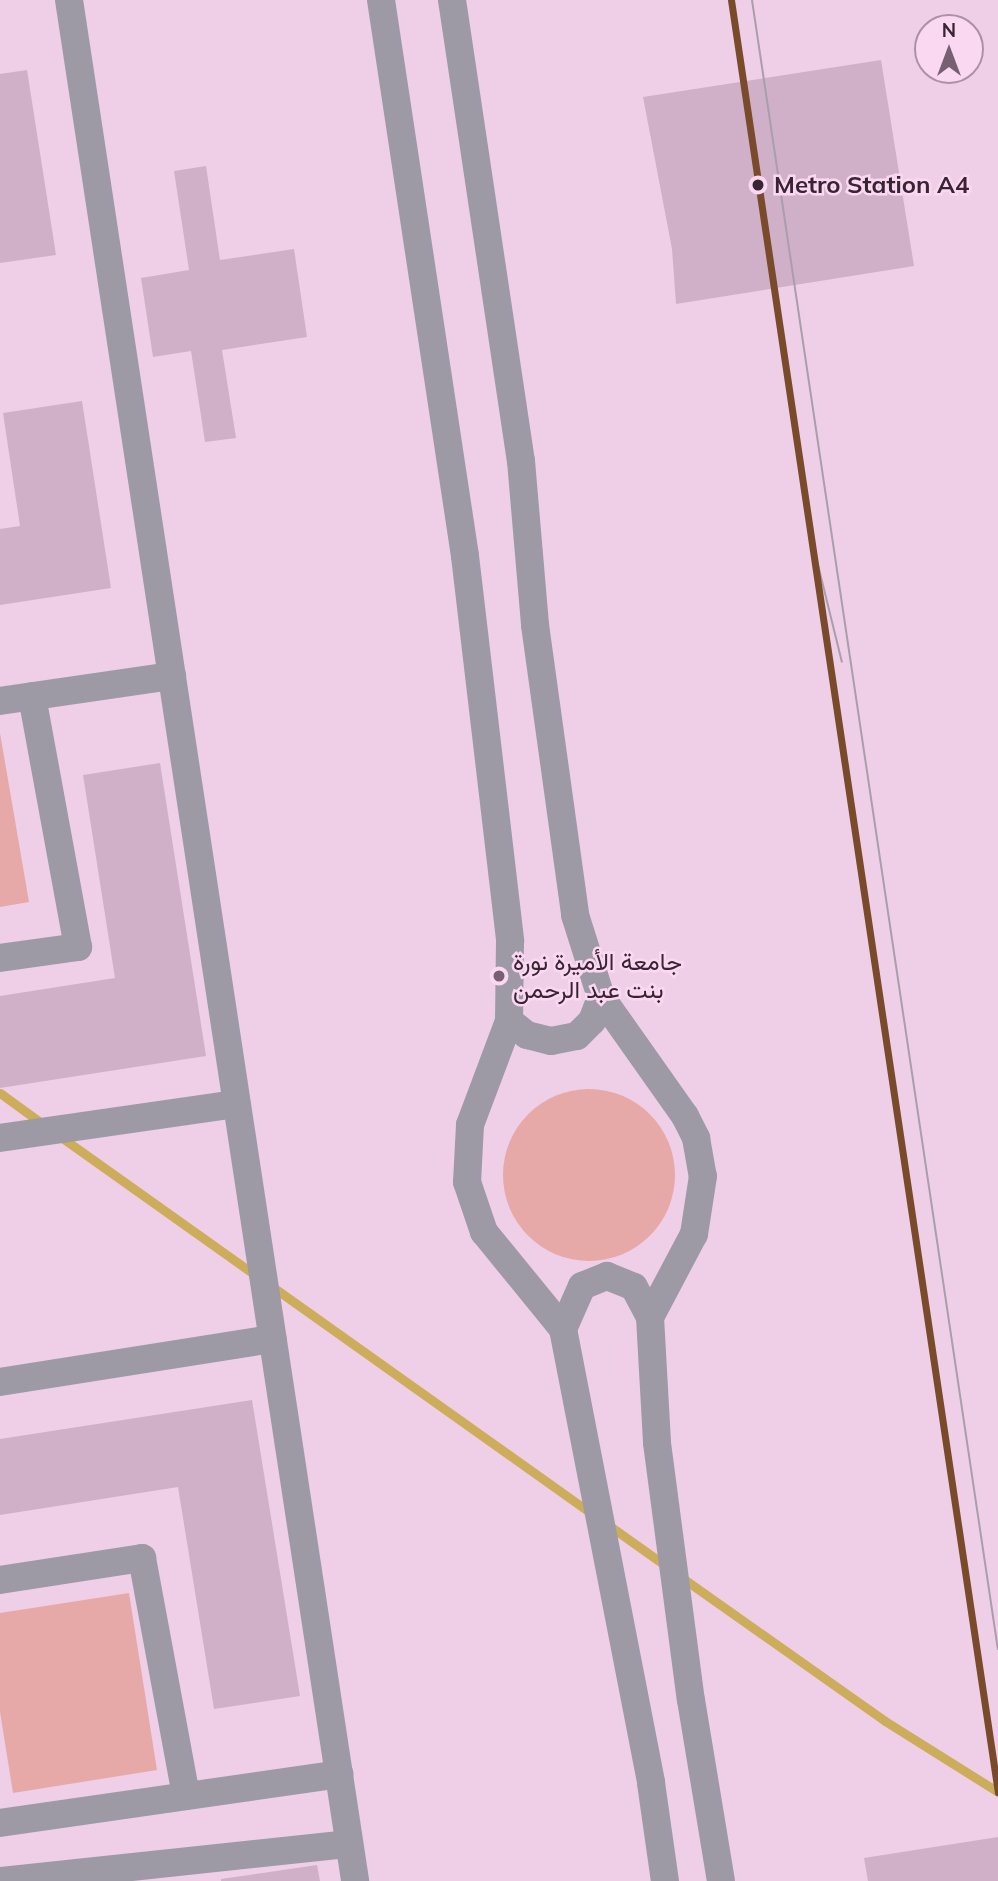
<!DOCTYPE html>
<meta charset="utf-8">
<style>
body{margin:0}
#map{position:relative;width:998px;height:1881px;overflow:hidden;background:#eecfe7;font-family:Mulish,Vazirmatn,sans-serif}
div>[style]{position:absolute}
.green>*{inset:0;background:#e7a9a7}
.round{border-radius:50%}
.stream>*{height:9px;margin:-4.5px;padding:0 4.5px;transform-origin:4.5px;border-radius:4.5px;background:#cbad5c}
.building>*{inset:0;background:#cfb0c8}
.street>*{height:28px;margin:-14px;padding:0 14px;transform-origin:14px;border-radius:14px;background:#9d9aa6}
.tram>*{height:2px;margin:-1px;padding:0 1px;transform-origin:1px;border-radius:1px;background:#a99eab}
.rail-1>*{height:7px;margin:-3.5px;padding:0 3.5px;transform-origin:3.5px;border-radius:3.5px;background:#7a4b2a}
.dots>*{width:19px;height:19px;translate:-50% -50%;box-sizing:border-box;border:4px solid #fbd8f2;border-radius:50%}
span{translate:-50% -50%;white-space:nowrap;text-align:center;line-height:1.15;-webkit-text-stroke:5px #fbd8f2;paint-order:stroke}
.stop-label{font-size:24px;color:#392434;font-weight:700}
.left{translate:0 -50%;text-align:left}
.poi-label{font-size:24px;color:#392434}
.north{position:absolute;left:914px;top:14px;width:70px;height:70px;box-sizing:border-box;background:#fbd8f2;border:2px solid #ad90a6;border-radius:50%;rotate:0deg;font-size:19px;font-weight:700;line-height:28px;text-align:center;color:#392434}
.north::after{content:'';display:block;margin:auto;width:24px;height:32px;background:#786073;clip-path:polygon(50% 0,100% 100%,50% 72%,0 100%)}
</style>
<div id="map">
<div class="green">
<i style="clip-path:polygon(0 733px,29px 902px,0 907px)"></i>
<i class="round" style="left:503px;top:1089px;width:172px;height:172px"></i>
<i style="clip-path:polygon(129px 1593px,157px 1770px,13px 1793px,0 1712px,0 1613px)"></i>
</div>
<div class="stream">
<i style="left:0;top:1093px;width:54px;rotate:36deg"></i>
<i style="left:61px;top:1137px;width:238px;rotate:35.4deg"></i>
<i style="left:270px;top:1285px;width:395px;rotate:35.4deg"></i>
<i style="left:607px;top:1524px;width:72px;rotate:35.4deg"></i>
<i style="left:681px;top:1577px;width:250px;rotate:35.2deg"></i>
<i style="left:885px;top:1721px;width:133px;rotate:32.1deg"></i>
</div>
<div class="building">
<i style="clip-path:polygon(881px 60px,914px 266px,676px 304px,672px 249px,643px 97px)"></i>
<i style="clip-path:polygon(27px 70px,56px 255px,0 263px,0 74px)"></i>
<i style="clip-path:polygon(206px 166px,220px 260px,294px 249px,307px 337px,222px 350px,236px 438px,205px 442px,191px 351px,153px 357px,141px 278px,189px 270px,174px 171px)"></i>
<i style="clip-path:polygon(82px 401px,111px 588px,0 605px,0 529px,20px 526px,3px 413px)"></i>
<i style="clip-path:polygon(160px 763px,206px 1056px,0 1088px,0 996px,115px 978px,83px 775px)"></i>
<i style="clip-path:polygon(252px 1400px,300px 1696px,214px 1709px,178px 1487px,0 1515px,0 1439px)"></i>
<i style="clip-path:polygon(998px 1837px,998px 1881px,868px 1881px,864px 1858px)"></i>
<i style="clip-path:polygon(317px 1865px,320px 1881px,221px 1881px,221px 1879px)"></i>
</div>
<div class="street">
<i style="left:69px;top:0;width:1903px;rotate:81.35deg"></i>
<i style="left:381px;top:0;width:562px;rotate:81.41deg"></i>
<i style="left:465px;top:556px;width:388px;rotate:83.3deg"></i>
<i style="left:510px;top:941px;width:80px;rotate:90.7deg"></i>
<i style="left:509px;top:1021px;width:111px;rotate:110.6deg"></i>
<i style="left:470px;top:1125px;width:57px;rotate:93deg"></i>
<i style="left:467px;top:1182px;width:53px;rotate:71.2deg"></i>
<i style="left:484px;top:1232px;width:125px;rotate:50.8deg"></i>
<i style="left:563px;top:1329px;width:462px;rotate:79deg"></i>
<i style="left:651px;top:1783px;width:99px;rotate:81.9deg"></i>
<i style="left:452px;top:0;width:466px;rotate:81.5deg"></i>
<i style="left:521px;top:461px;width:165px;rotate:85.1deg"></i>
<i style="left:535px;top:625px;width:293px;rotate:82.1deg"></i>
<i style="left:575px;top:915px;width:86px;rotate:72.4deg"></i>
<i style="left:601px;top:997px;width:146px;rotate:54.8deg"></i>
<i style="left:685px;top:1116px;width:25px;rotate:63deg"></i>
<i style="left:696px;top:1138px;width:39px;rotate:80deg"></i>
<i style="left:703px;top:1176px;width:59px;rotate:98.8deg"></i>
<i style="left:694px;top:1234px;width:94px;rotate:117.9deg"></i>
<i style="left:650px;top:1317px;width:126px;rotate:86.8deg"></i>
<i style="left:657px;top:1443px;width:259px;rotate:82.5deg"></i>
<i style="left:691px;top:1700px;width:183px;rotate:80.6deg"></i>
<i style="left:0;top:701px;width:174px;rotate:-8.3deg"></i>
<i style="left:0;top:958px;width:79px;rotate:-8deg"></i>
<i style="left:78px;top:947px;width:255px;rotate:-100.4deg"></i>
<i style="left:509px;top:1021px;width:23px;rotate:38deg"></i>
<i style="left:527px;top:1035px;width:25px;rotate:14deg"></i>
<i style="left:551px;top:1041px;width:26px;rotate:-11deg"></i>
<i style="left:577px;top:1036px;width:21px;rotate:-45deg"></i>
<i style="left:592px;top:1021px;width:26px;rotate:-69deg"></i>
<i style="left:0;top:1138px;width:239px;rotate:-8.2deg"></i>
<i style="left:563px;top:1329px;width:47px;rotate:-66.2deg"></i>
<i style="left:582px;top:1286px;width:27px;rotate:-22deg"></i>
<i style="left:607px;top:1276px;width:29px;rotate:22deg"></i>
<i style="left:634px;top:1287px;width:34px;rotate:62deg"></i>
<i style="left:0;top:1382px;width:276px;rotate:-9deg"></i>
<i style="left:0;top:1580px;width:144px;rotate:-8.8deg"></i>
<i style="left:142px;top:1558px;width:242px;rotate:79.5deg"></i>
<i style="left:0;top:1823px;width:343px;rotate:-8.2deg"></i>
<i style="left:1px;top:1881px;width:350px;rotate:-6.1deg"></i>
</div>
<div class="tram">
<i style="left:752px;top:0;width:1667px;rotate:81.52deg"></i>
<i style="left:807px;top:520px;width:146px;rotate:76.2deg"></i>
</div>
<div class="rail-1">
<i style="left:731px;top:0;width:1812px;rotate:81.53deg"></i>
</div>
<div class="dots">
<i style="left:758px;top:185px;background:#392434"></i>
<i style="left:499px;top:976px;background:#786073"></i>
</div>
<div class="stop-label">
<span class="left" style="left:774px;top:185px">Metro Station A4</span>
</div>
<div class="poi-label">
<span class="left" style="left:513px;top:976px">جامعة الأميرة نورة<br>بنت عبد الرحمن</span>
</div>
<div class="north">N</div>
</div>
